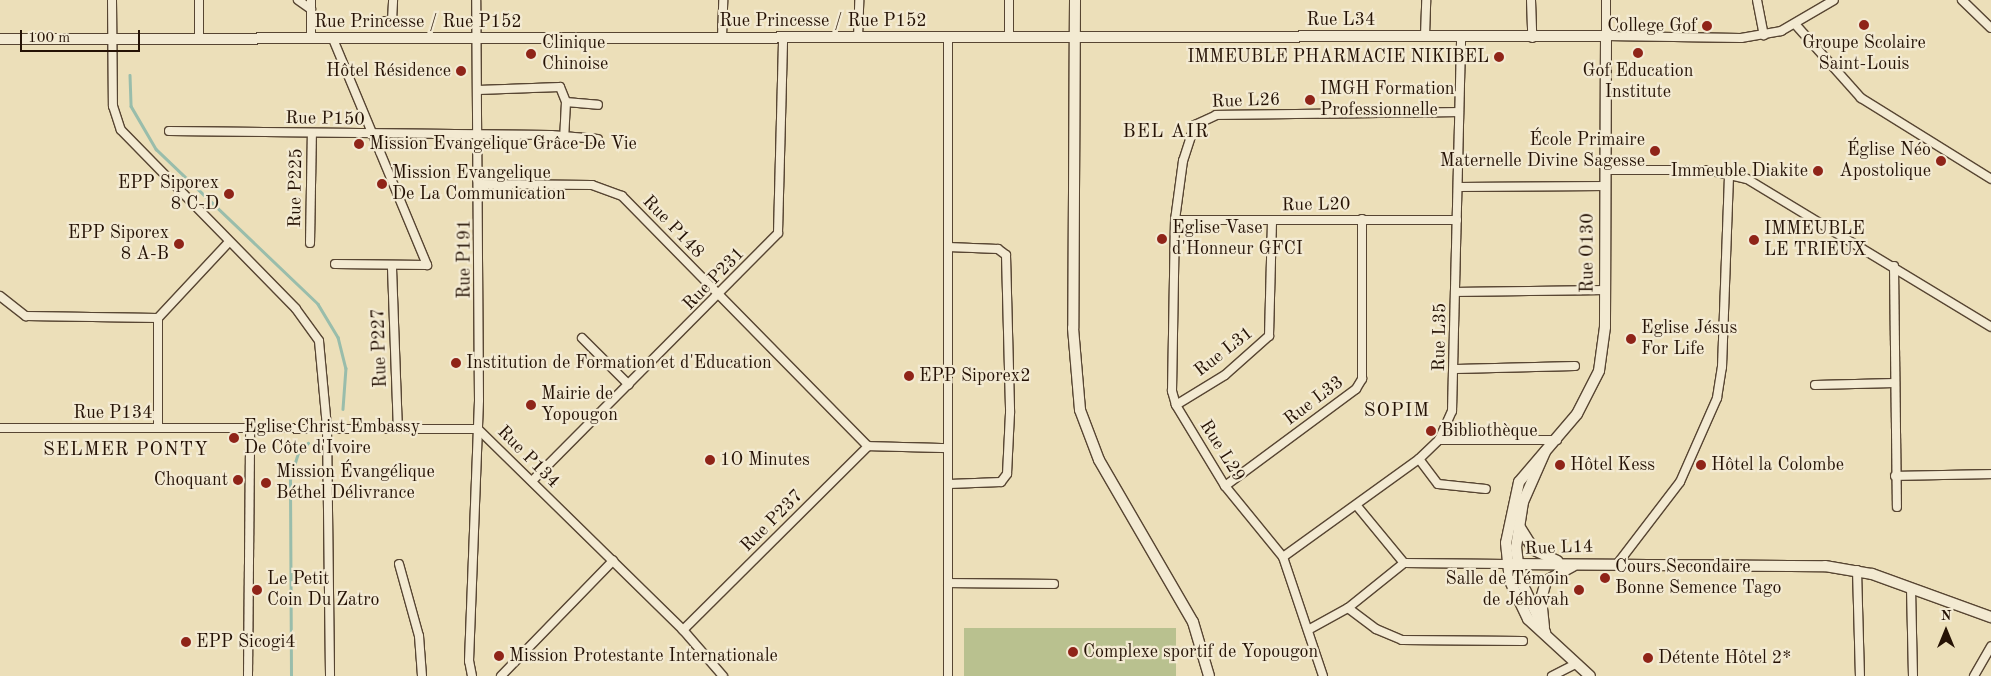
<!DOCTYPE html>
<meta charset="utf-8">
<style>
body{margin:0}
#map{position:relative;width:1991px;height:676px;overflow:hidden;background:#ecdfb9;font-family:"Old Standard TT",serif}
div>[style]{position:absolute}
.green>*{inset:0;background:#b9c18f;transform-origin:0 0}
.stream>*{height:2.5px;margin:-1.25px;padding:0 1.25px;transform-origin:1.25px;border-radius:1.25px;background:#99bdab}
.roads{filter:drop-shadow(1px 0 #574532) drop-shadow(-1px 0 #574532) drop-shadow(0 1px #574532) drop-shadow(0 -1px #574532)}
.street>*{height:8px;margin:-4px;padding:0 4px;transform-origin:4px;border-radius:4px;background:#f3ead2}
.secondary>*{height:10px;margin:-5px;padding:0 5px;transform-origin:5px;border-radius:5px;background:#f3ead2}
.dots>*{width:14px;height:14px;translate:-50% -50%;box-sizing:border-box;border:2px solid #f3ead2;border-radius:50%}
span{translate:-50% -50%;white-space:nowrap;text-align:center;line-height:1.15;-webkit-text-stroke:4.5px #f3ead2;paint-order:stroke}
.street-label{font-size:18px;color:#251205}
.poi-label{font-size:18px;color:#251205}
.right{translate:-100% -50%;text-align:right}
.left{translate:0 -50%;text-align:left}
.neighbourhood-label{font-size:19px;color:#251205;letter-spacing:1px}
.north{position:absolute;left:1921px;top:606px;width:50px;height:50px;-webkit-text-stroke:4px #f3ead2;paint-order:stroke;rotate:0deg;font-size:14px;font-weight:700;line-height:20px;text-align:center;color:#251205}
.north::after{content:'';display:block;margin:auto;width:18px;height:22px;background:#251205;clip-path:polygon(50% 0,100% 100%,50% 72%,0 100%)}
.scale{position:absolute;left:20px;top:30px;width:120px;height:22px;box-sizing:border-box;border:2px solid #251205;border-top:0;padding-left:6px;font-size:15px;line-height:18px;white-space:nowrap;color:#251205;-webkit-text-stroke:4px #f3ead2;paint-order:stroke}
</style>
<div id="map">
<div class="green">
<i style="left:964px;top:628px;width:212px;height:48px"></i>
</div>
<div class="stream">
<i style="left:130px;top:75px;width:31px;rotate:88deg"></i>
<i style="left:131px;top:106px;width:50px;rotate:59.8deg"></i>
<i style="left:156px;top:149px;width:224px;rotate:43.7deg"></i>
<i style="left:318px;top:304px;width:39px;rotate:59deg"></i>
<i style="left:338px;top:337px;width:32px;rotate:76deg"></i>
<i style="left:346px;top:368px;width:41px;rotate:94.2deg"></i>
<i style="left:291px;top:676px;width:197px;rotate:-90.3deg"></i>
<i style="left:290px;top:479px;width:27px;rotate:-73deg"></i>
<i style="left:298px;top:453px;width:14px;rotate:-45deg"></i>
</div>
<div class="roads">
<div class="street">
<i style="left:112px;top:0;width:106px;rotate:89.5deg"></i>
<i style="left:113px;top:106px;width:25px;rotate:72deg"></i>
<i style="left:121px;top:130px;width:250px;rotate:45.6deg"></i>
<i style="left:296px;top:309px;width:39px;rotate:54deg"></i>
<i style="left:319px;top:341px;width:87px;rotate:84.7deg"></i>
<i style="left:327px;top:428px;width:248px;rotate:89.3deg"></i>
<i style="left:199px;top:0;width:39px;rotate:90deg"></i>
<i style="left:298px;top:0;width:16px;rotate:35deg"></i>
<i style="left:311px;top:0;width:38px;rotate:90deg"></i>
<i style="left:1531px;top:0;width:38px;rotate:88deg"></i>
<i style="left:1606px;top:0;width:36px;rotate:90deg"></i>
<i style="left:1606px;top:36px;width:135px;rotate:0.8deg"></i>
<i style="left:1741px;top:38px;width:41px;rotate:-9.9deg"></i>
<i style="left:1781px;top:31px;width:61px;rotate:-30.3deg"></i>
<i style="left:1757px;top:0;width:36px;rotate:79deg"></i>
<i style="left:1962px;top:0;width:40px;rotate:44deg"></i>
<i style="left:359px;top:22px;width:33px;rotate:-2deg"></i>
<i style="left:392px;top:21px;width:21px;rotate:-87deg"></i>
<i style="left:1795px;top:24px;width:99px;rotate:48.3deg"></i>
<i style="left:1861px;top:98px;width:153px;rotate:31.9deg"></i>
<i style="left:1425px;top:36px;width:36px;rotate:-88deg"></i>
<i style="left:722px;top:37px;width:37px;rotate:-88deg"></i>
<i style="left:858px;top:38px;width:38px;rotate:-88deg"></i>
<i style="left:948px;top:38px;width:638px;rotate:90deg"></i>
<i style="left:1009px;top:38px;width:38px;rotate:-90deg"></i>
<i style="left:333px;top:39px;width:245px;rotate:67.4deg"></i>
<i style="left:427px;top:265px;width:92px;rotate:-179.4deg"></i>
<i style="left:478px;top:90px;width:82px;rotate:-2.1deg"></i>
<i style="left:560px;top:87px;width:16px;rotate:68deg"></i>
<i style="left:566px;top:102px;width:34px;rotate:93deg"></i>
<i style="left:566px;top:102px;width:32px;rotate:5deg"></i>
<i style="left:169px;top:131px;width:382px;rotate:0.6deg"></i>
<i style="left:551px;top:135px;width:47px;rotate:4.9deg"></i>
<i style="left:1605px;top:170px;width:103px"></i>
<i style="left:1708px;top:170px;width:40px;rotate:13deg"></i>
<i style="left:1747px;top:179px;width:285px;rotate:31.2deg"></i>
<i style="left:480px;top:184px;width:112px;rotate:0.5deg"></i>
<i style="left:592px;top:185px;width:32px;rotate:20deg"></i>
<i style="left:622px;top:196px;width:351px;rotate:45.5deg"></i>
<i style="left:1458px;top:187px;width:147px;rotate:-0.4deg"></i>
<i style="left:1175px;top:220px;width:282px"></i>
<i style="left:310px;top:243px;width:110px;rotate:-89deg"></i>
<i style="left:948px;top:247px;width:50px;rotate:2.3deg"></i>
<i style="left:998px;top:249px;width:10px;rotate:37deg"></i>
<i style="left:1006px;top:255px;width:158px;rotate:88.5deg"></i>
<i style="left:1010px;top:413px;width:61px;rotate:92.8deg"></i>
<i style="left:1007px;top:474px;width:10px;rotate:127deg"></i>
<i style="left:1001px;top:482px;width:52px;rotate:177.8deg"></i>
<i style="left:1894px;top:266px;width:241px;rotate:89.3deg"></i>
<i style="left:392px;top:268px;width:160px;rotate:87.9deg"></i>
<i style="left:1456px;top:292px;width:147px;rotate:-0.8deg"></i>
<i style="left:0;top:296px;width:33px;rotate:38deg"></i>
<i style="left:26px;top:316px;width:132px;rotate:0.9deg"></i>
<i style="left:158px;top:318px;width:103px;rotate:-47deg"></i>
<i style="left:158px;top:318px;width:110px;rotate:90deg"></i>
<i style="left:582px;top:338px;width:66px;rotate:45deg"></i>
<i style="left:1456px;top:369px;width:119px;rotate:-1.4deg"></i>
<i style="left:1815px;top:385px;width:80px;rotate:-1.4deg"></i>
<i style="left:1176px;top:405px;width:57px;rotate:-31.5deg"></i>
<i style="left:1225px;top:375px;width:59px;rotate:-41.6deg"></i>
<i style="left:1269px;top:336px;width:115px;rotate:-88.5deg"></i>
<i style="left:0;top:428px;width:478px;rotate:0.1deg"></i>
<i style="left:478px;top:429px;width:287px;rotate:44.4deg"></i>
<i style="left:683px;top:630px;width:61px;rotate:49deg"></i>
<i style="left:1439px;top:440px;width:118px"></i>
<i style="left:1419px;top:459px;width:31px;rotate:53deg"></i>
<i style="left:1438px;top:484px;width:48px;rotate:5.9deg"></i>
<i style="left:1895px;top:476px;width:96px;rotate:-1.2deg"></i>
<i style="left:532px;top:481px;width:349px;rotate:-45.2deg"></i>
<i style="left:778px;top:233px;width:195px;rotate:-88.5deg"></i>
<i style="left:1225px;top:486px;width:163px;rotate:-36.5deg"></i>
<i style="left:1356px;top:389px;width:12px;rotate:-59deg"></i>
<i style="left:1362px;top:379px;width:160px;rotate:-90deg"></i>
<i style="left:1357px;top:506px;width:74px;rotate:50.5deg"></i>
<i style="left:1404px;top:563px;width:103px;rotate:0.6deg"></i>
<i style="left:1283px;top:557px;width:168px;rotate:-35.8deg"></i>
<i style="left:1419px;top:459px;width:28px;rotate:-44deg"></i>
<i style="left:1439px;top:440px;width:32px;rotate:-66deg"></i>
<i style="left:1452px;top:411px;width:375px;rotate:-88.6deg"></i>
<i style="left:1618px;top:563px;width:102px;rotate:-52.6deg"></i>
<i style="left:1680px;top:482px;width:92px;rotate:-66.2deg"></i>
<i style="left:1717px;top:398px;width:31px;rotate:-81deg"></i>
<i style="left:1722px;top:367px;width:193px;rotate:-87.9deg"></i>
<i style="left:399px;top:564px;width:75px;rotate:74.5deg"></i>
<i style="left:419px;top:636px;width:40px;rotate:85.7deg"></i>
<i style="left:1857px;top:570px;width:106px;rotate:88.4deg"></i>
<i style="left:948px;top:583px;width:106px;rotate:0.5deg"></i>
<i style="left:1911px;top:588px;width:88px;rotate:88.7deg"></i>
<i style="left:1348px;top:608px;width:35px;rotate:37deg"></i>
<i style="left:1376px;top:629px;width:28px;rotate:23deg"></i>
<i style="left:1402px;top:640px;width:121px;rotate:0.5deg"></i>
<i style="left:683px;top:630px;width:261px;rotate:-44.8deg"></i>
<i style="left:868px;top:446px;width:79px;rotate:1.5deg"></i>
<i style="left:1308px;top:630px;width:46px;rotate:-28.8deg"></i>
<i style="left:1348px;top:608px;width:72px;rotate:-38.8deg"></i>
<i style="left:248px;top:676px;width:247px;rotate:-89.5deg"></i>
<i style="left:472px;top:676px;width:15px;rotate:-101deg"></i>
<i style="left:469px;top:661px;width:261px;rotate:-87.8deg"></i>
<i style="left:479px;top:400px;width:400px;rotate:-90.4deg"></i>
<i style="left:501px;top:676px;width:161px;rotate:-45.8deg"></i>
<i style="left:1323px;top:676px;width:126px;rotate:-108.6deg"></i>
<i style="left:1283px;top:557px;width:92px;rotate:-129.2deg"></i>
<i style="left:1225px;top:486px;width:95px;rotate:-121.2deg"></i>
<i style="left:1176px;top:405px;width:15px;rotate:-106deg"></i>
<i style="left:1172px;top:391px;width:171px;rotate:-89deg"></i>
<i style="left:1175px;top:220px;width:60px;rotate:-82.3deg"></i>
<i style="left:1183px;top:161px;width:38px;rotate:-72deg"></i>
<i style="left:1195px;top:125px;width:23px;rotate:-25deg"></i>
<i style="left:1216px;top:115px;width:243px;rotate:-0.7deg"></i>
<i style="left:1552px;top:676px;width:27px;rotate:-27deg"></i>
<i style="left:1974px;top:676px;width:34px;rotate:-60deg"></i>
</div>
<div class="secondary">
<i style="left:1075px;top:0;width:328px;rotate:90.3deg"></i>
<i style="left:1073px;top:328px;width:82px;rotate:85.1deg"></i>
<i style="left:1080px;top:410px;width:53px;rotate:69.2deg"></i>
<i style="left:1099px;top:460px;width:187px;rotate:59.9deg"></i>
<i style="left:1193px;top:622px;width:56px;rotate:73.5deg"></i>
<i style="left:0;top:39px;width:1606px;rotate:-0.11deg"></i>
<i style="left:1606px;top:36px;width:291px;rotate:90.2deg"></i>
<i style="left:1605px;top:327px;width:44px;rotate:97.8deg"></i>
<i style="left:1599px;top:371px;width:48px;rotate:117.1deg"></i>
<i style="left:1577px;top:414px;width:89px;rotate:130.5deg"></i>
<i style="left:1519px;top:482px;width:62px;rotate:102deg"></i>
<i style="left:1506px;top:543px;width:38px;rotate:84deg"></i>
<i style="left:1510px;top:581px;width:42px;rotate:64.7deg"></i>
<i style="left:1528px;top:619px;width:84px;rotate:42.6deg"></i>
<i style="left:1545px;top:452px;width:55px;rotate:113.7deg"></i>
<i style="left:1523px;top:502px;width:46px;rotate:98.8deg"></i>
<i style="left:1516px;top:547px;width:32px;rotate:83deg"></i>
<i style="left:1520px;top:579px;width:59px;rotate:64.7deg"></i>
<i style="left:1519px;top:526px;width:28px;rotate:58deg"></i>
<i style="left:1534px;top:550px;width:26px;rotate:25deg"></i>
<i style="left:1507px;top:564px;width:318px;rotate:0.4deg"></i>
<i style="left:1825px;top:566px;width:48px;rotate:9.7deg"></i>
<i style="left:1872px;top:574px;width:127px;rotate:19.9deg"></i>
<i style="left:1544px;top:627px;width:28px;rotate:-96deg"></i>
<i style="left:1541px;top:599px;width:19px;rotate:-74deg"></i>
<i style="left:1546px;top:581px;width:31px;rotate:-29deg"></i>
</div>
</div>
<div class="dots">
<i style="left:1864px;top:25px;background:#8f2418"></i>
<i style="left:1707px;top:26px;background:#8f2418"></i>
<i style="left:1638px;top:53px;background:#8f2418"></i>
<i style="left:531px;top:54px;background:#8f2418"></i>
<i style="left:1499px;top:57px;background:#8f2418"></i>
<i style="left:461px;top:71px;background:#8f2418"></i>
<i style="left:1310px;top:100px;background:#8f2418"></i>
<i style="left:359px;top:144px;background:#8f2418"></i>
<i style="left:1655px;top:151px;background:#8f2418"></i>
<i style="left:1941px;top:161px;background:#8f2418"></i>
<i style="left:1818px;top:171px;background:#8f2418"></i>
<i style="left:382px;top:184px;background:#8f2418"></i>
<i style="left:229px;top:194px;background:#8f2418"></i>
<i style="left:1162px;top:239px;background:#8f2418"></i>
<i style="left:1754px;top:240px;background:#8f2418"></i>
<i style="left:179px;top:244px;background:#8f2418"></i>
<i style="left:1631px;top:339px;background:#8f2418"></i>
<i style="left:456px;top:363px;background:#8f2418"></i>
<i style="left:909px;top:376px;background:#8f2418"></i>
<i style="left:531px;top:405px;background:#8f2418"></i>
<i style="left:1431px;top:431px;background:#8f2418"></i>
<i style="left:234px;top:438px;background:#8f2418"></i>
<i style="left:710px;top:460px;background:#8f2418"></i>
<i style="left:1560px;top:465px;background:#8f2418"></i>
<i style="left:1701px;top:465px;background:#8f2418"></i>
<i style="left:238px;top:480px;background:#8f2418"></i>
<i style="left:266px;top:483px;background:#8f2418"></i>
<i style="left:1605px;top:578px;background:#8f2418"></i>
<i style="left:257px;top:590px;background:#8f2418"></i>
<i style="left:1579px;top:590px;background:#8f2418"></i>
<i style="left:186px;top:642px;background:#8f2418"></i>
<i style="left:1073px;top:652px;background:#8f2418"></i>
<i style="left:499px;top:656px;background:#8f2418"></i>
<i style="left:1648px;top:658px;background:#8f2418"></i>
</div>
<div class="street-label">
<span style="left:1341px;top:20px">Rue L34</span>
<span style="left:823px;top:21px">Rue Princesse / Rue P152</span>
<span style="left:418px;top:22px">Rue Princesse / Rue P152</span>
<span style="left:1246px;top:101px;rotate:-2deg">Rue L26</span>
<span style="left:325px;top:119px;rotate:1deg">Rue P150</span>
<span style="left:296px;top:188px;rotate:-89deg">Rue P225</span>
<span style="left:1316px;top:205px;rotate:-1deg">Rue L20</span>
<span style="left:673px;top:227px;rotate:46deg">Rue P148</span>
<span style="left:1588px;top:253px;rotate:-90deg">Rue O130</span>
<span style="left:465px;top:259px;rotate:-90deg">Rue P191</span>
<span style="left:714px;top:279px;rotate:-46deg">Rue P231</span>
<span style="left:1440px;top:337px;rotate:-89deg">Rue L35</span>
<span style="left:380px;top:348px;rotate:-92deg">Rue P227</span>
<span style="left:1224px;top:352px;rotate:-38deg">Rue L31</span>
<span style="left:1314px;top:401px;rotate:-37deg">Rue L33</span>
<span style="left:113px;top:413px">Rue P134</span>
<span style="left:1222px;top:451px;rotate:58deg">Rue L29</span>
<span style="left:528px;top:457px;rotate:45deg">Rue P134</span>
<span style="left:772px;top:521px;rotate:-45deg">Rue P237</span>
<span style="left:1559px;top:548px;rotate:-2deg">Rue L14</span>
</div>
<div class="poi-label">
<span class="right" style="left:1697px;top:26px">College Gof</span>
<span class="left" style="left:542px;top:54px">Clinique<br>Chinoise</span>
<span style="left:1864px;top:54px">Groupe Scolaire<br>Saint-Louis</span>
<span class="right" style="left:1489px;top:57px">IMMEUBLE PHARMACIE NIKIBEL</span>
<span class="right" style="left:451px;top:71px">Hôtel Résidence</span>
<span style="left:1638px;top:82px">Gof Education<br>Institute</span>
<span class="left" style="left:1320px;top:100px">IMGH Formation<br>Professionnelle</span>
<span class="right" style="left:1645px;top:151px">École Primaire<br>Maternelle Divine Sagesse</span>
<span class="left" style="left:369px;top:144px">Mission Evangelique Grâce De Vie</span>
<span class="right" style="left:1931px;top:161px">Église Néo<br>Apostolique</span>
<span class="right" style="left:1808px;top:171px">Immeuble Diakite</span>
<span class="left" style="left:392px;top:184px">Mission Evangelique<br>De La Communication</span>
<span class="right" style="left:219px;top:194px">EPP Siporex<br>8 C-D</span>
<span class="left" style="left:1172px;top:239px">Eglise Vase<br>d'Honneur GFCI</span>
<span class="left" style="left:1764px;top:240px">IMMEUBLE<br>LE TRIEUX</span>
<span class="right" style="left:169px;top:244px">EPP Siporex<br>8 A-B</span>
<span class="left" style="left:1641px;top:339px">Eglise Jésus<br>For Life</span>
<span class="left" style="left:466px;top:363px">Institution de Formation et d'Education</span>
<span class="left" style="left:919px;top:376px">EPP Siporex2</span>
<span class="left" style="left:541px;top:405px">Mairie de<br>Yopougon</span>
<span class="left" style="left:244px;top:438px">Eglise Christ Embassy<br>De Côte d'Ivoire</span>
<span class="left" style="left:1441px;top:431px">Bibliothèque</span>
<span class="left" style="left:720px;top:460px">1O Minutes</span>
<span class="left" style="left:1570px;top:465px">Hôtel Kess</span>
<span class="left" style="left:1711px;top:465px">Hôtel la Colombe</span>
<span class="left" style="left:276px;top:483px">Mission Évangélique<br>Béthel Délivrance</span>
<span class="right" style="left:228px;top:480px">Choquant</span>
<span class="left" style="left:1615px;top:578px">Cours Secondaire<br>Bonne Semence Tago</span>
<span class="left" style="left:267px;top:590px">Le Petit<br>Coin Du Zatro</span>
<span class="right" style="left:1569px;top:590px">Salle de Témoin<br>de Jéhovah</span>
<span class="left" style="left:196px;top:642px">EPP Sicogi4</span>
<span class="left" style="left:1083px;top:652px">Complexe sportif de Yopougon</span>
<span class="left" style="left:509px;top:656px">Mission Protestante Internationale</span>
<span class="left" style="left:1658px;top:658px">Détente Hôtel 2*</span>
</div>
<div class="neighbourhood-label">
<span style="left:1166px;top:133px">BEL AIR</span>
<span style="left:1397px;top:412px">SOPIM</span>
<span style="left:126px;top:451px">SELMER PONTY</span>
</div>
<div class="north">N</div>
<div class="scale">100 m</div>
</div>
